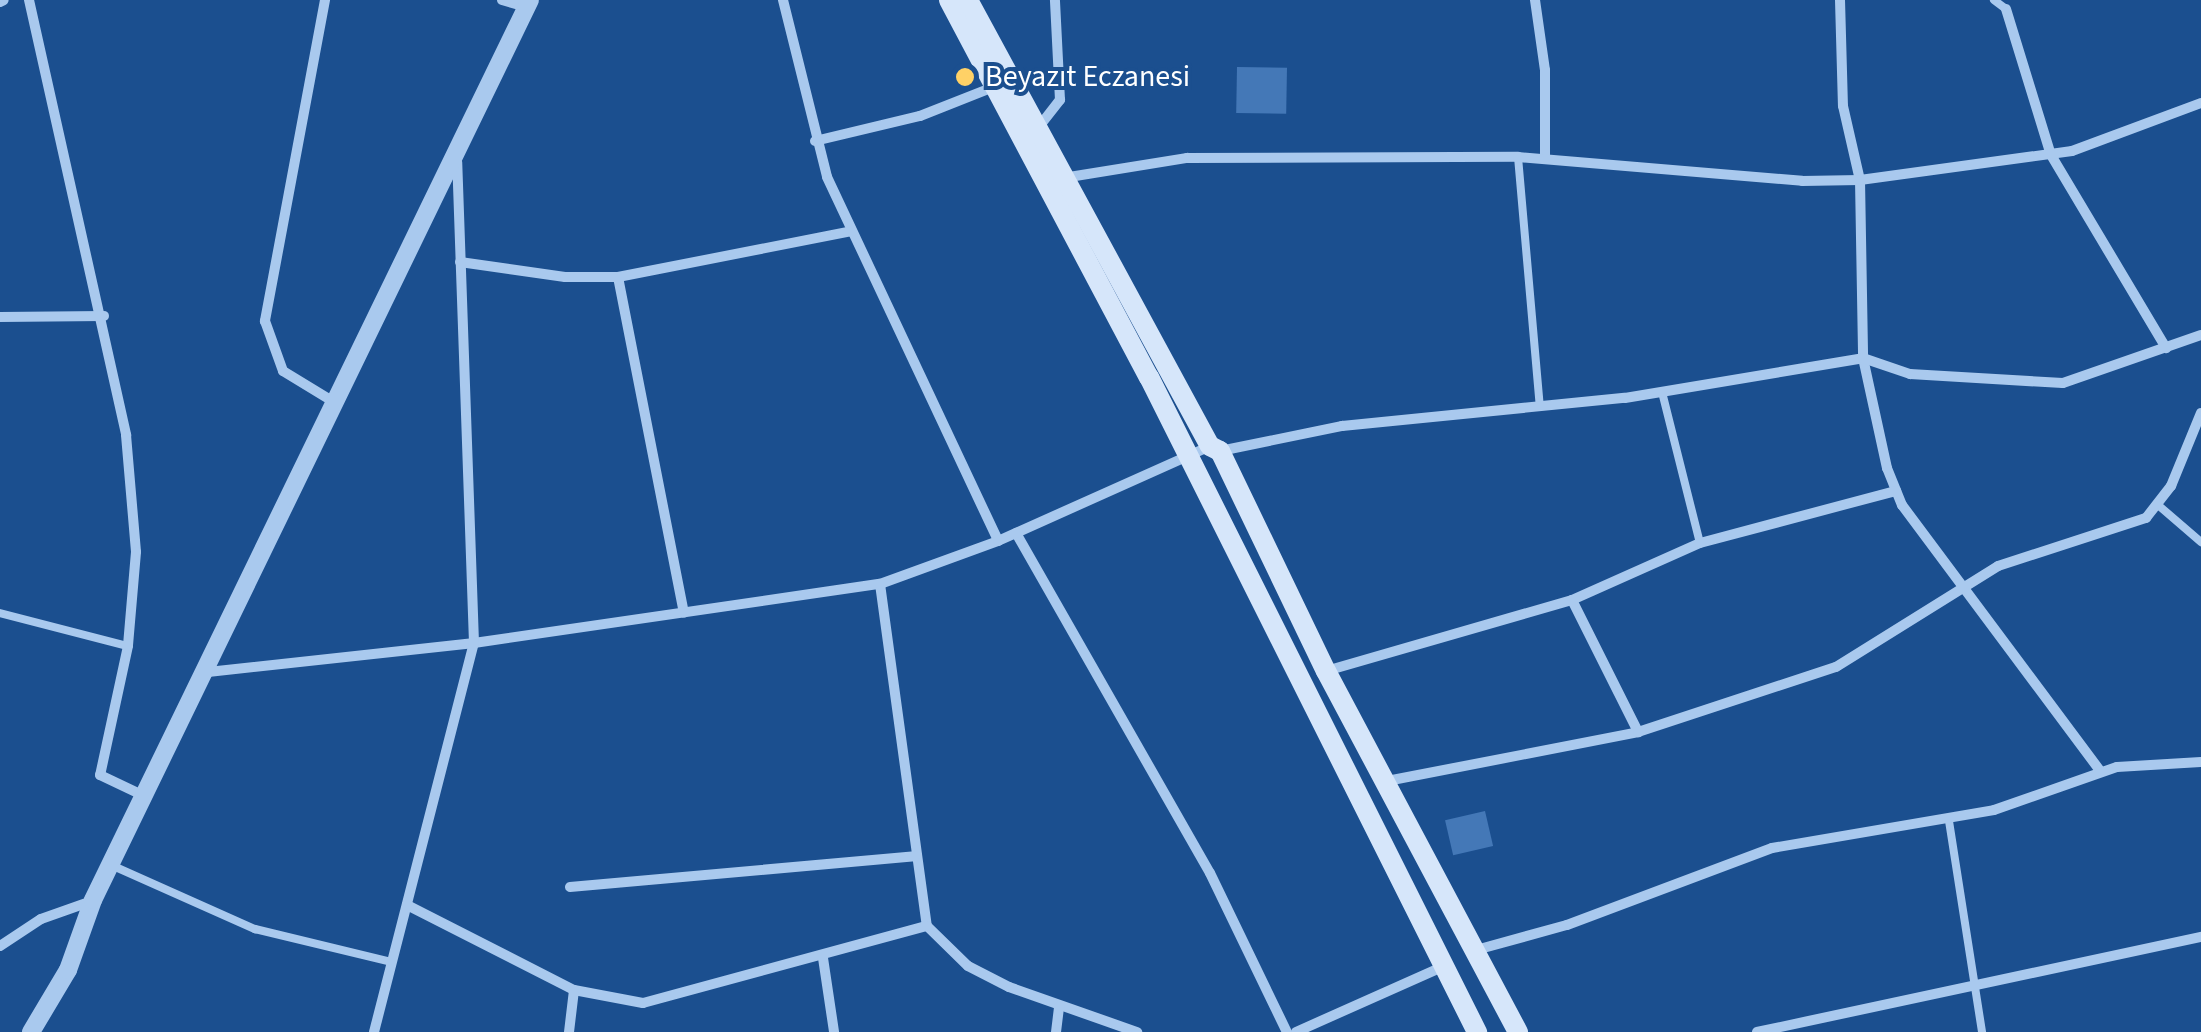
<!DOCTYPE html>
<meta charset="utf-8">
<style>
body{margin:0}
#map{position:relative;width:2201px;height:1032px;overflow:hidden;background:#1b4f8f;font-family:"Source Sans 3",sans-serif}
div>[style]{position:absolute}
.building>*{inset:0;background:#4478b7;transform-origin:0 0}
.service>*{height:8px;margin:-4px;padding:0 4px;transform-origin:4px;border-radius:4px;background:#a9c9ee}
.minor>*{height:10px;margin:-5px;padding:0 5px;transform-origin:5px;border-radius:5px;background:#a9c9ee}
.tertiary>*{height:18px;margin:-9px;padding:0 9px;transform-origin:9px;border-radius:9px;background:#a9c9ee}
.secondary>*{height:20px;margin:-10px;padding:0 10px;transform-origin:10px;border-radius:10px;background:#d6e6fa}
.dots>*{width:28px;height:28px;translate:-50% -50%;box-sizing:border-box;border:5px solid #1b4f8f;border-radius:50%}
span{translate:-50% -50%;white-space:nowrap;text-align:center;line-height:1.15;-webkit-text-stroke:8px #1b4f8f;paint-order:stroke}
.poi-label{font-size:30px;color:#fff}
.left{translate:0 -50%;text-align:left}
</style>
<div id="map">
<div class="building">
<i style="left:1237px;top:67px;width:50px;height:46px;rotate:1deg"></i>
<i style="left:1485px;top:811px;width:36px;height:41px;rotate:77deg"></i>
</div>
<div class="service">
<i style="left:1994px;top:0;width:15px;rotate:37deg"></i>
<i style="left:1518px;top:157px;width:250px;rotate:85deg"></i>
<i style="left:1662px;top:392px;width:156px;rotate:75.9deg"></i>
<i style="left:2158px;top:505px;width:57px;rotate:40.7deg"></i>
<i style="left:0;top:613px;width:132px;rotate:14.5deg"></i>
<i style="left:1949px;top:821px;width:214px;rotate:81.1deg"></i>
<i style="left:111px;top:865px;width:158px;rotate:24deg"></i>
<i style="left:255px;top:929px;width:140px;rotate:13.6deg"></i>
</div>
<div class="minor">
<i style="left:29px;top:0;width:446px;rotate:77.4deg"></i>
<i style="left:126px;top:435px;width:117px;rotate:85.1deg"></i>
<i style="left:136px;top:552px;width:94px;rotate:94.9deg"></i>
<i style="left:128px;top:646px;width:132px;rotate:102.2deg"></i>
<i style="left:100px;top:775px;width:49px;rotate:25.5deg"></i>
<i style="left:325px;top:0;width:327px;rotate:100.6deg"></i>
<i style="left:265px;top:321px;width:53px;rotate:70.2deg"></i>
<i style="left:283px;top:371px;width:63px;rotate:31.4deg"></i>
<i style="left:502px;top:0;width:26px;rotate:16deg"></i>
<i style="left:783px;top:0;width:182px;rotate:76deg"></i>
<i style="left:827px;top:177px;width:402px;rotate:64.8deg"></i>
<i style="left:1535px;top:0;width:71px;rotate:81.9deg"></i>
<i style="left:1545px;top:70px;width:87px;rotate:90deg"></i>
<i style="left:1840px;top:0;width:106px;rotate:88.4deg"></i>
<i style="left:1843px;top:106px;width:76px;rotate:77.1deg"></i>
<i style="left:1860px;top:180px;width:178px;rotate:89deg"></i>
<i style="left:1863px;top:358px;width:113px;rotate:77.7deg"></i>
<i style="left:1887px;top:468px;width:40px;rotate:68deg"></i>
<i style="left:1902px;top:505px;width:332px;rotate:53.3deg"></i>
<i style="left:0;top:2px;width:4px;rotate:-27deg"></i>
<i style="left:2006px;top:9px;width:153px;rotate:72.9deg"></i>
<i style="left:2051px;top:155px;width:225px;rotate:59.2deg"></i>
<i style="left:1038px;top:128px;width:36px;rotate:-52deg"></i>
<i style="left:1060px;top:100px;width:100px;rotate:-92.9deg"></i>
<i style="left:815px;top:141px;width:108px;rotate:-13.4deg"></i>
<i style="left:920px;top:116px;width:82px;rotate:-21.5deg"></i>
<i style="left:1063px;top:178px;width:126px;rotate:-9.2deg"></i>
<i style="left:1187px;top:158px;width:331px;rotate:-0.2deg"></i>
<i style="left:1518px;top:157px;width:285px;rotate:4.8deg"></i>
<i style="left:1802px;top:181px;width:58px;rotate:-1deg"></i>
<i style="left:1860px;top:180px;width:214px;rotate:-7.8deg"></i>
<i style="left:2072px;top:151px;width:138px;rotate:-20.4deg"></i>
<i style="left:460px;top:262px;width:106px;rotate:8.1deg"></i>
<i style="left:565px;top:277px;width:53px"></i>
<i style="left:618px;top:277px;width:238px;rotate:-11.1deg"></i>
<i style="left:618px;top:277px;width:342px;rotate:78.9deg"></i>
<i style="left:0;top:317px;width:104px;rotate:-0.6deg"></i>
<i style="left:1220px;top:451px;width:125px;rotate:-11.6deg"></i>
<i style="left:1342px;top:426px;width:284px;rotate:-5.7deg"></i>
<i style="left:1625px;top:398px;width:241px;rotate:-9.5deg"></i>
<i style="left:1863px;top:358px;width:50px;rotate:18.8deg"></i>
<i style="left:1910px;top:374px;width:153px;rotate:3.4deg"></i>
<i style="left:2063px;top:383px;width:146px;rotate:-19.2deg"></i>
<i style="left:1016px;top:533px;width:391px;rotate:60.3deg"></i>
<i style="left:1210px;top:873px;width:177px;rotate:64.2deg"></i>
<i style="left:880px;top:584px;width:345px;rotate:82.2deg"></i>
<i style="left:927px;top:926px;width:57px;rotate:44.3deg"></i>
<i style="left:968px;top:966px;width:46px;rotate:27.1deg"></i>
<i style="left:1009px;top:987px;width:136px;rotate:19.4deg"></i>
<i style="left:1572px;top:600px;width:148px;rotate:63.4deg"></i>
<i style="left:1326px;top:671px;width:256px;rotate:-16.1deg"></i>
<i style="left:1572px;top:600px;width:140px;rotate:-24deg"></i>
<i style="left:1700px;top:543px;width:203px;rotate:-14.9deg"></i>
<i style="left:208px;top:672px;width:268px;rotate:-6.2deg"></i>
<i style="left:474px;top:643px;width:410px;rotate:-8.3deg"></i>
<i style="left:880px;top:584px;width:126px;rotate:-20deg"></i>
<i style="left:998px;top:541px;width:232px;rotate:-24.1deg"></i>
<i style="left:1387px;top:781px;width:256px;rotate:-11deg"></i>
<i style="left:1638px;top:732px;width:208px;rotate:-18.2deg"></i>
<i style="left:1836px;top:667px;width:191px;rotate:-31.9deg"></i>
<i style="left:1998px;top:566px;width:156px;rotate:-18deg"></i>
<i style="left:2146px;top:518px;width:41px;rotate:-52deg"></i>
<i style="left:2171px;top:486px;width:79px;rotate:-67.7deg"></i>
<i style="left:570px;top:887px;width:346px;rotate:-5.1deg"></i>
<i style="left:407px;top:905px;width:187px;rotate:27deg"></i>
<i style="left:574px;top:990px;width:70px;rotate:10.7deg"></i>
<i style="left:643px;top:1003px;width:294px;rotate:-15.2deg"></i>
<i style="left:0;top:946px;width:49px;rotate:-33.4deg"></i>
<i style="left:41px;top:919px;width:54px;rotate:-19.4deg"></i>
<i style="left:1476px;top:950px;width:94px;rotate:-15.4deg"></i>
<i style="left:1567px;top:925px;width:219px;rotate:-20.6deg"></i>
<i style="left:1772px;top:848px;width:225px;rotate:-9.7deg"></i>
<i style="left:1994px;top:810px;width:130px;rotate:-19.3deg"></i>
<i style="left:2117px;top:767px;width:84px;rotate:-3.4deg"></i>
<i style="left:823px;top:958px;width:75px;rotate:81.5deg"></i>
<i style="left:374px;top:1032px;width:402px;rotate:-75.6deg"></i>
<i style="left:474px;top:643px;width:481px;rotate:-92deg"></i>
<i style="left:569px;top:1032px;width:42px;rotate:-83.2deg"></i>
<i style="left:1056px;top:1032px;width:26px;rotate:-83deg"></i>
<i style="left:1296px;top:1032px;width:162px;rotate:-24deg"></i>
<i style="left:1757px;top:1032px;width:454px;rotate:-12.1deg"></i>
</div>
<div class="tertiary">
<i style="left:31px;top:1032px;width:72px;rotate:-59.2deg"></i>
<i style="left:68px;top:970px;width:74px;rotate:-70.3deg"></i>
<i style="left:93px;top:900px;width:1000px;rotate:-64.1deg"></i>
</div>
<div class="secondary">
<i style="left:949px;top:0;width:427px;rotate:62.1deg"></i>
<i style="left:1149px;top:377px;width:733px;rotate:63.4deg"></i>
<i style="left:968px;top:0;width:507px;rotate:61.52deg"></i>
<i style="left:1210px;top:446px;width:11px;rotate:27deg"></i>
<i style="left:1220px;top:451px;width:244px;rotate:64.3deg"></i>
<i style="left:1326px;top:671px;width:409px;rotate:62deg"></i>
</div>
<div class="dots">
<i style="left:965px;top:77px;background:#ffd166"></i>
</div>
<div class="poi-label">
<span class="left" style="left:985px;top:77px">Beyazıt Eczanesi</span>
</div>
</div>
